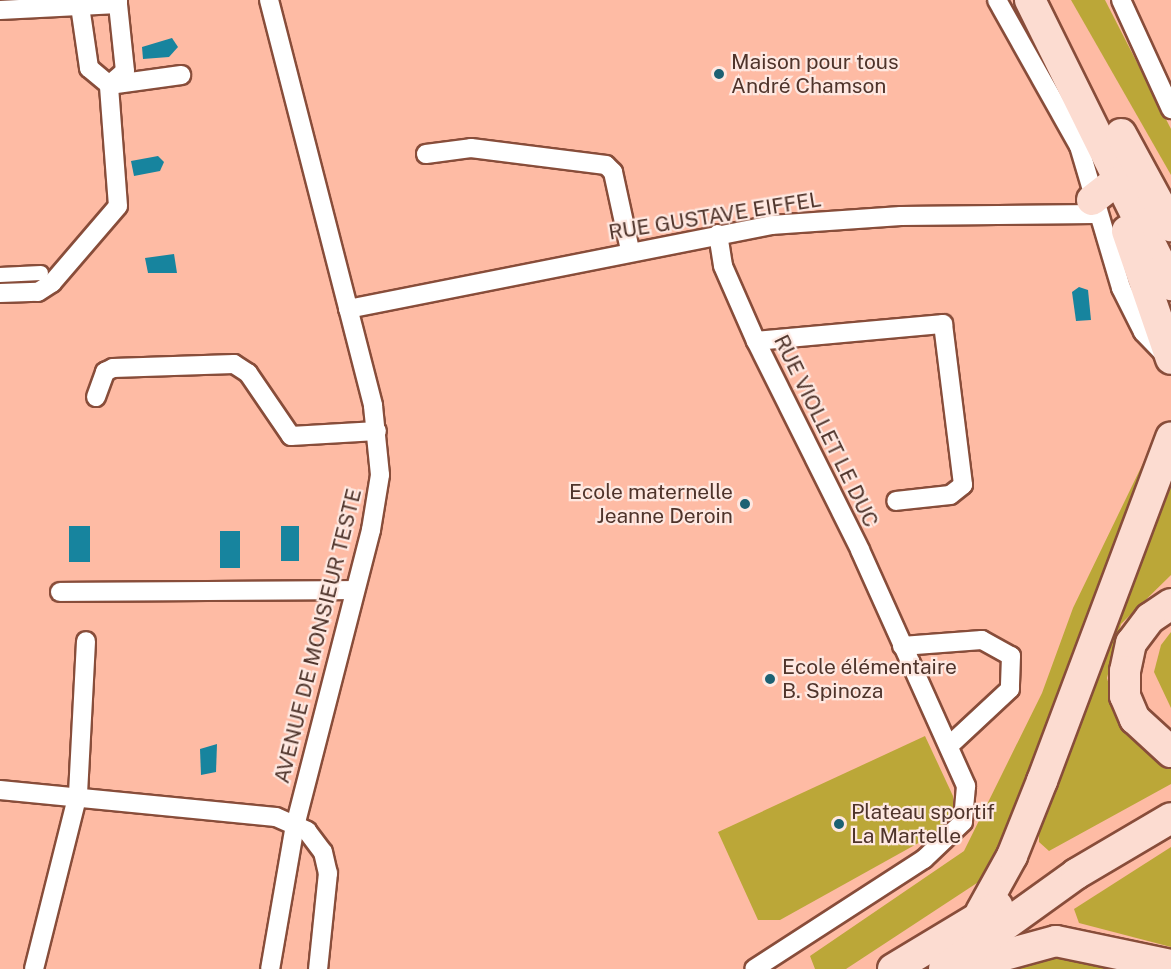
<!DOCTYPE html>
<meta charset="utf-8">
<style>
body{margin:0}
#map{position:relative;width:1171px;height:969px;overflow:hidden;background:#febba4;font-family:"Public Sans",sans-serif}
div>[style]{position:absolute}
.green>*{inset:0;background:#bba738}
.water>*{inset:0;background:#17849e;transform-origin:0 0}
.roads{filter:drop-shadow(2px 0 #884d3a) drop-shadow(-2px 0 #884d3a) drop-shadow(0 2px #884d3a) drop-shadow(0 -2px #884d3a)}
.pedestrian>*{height:14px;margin:-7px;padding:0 7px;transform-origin:7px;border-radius:7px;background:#fff}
.minor>*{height:18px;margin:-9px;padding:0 9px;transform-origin:9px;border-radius:9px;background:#fff}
.primary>*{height:30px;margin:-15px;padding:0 15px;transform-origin:15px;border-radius:15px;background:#fcdcd1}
.dots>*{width:16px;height:16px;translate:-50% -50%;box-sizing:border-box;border:3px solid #fee8e1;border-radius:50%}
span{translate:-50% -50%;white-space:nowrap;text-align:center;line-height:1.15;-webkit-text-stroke:4.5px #fee8e1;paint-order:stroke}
.poi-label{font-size:21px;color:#4f342b}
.left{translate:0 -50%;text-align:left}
.right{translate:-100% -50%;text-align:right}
.street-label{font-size:21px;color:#4f342b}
</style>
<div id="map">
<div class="green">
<i style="clip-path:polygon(1071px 0,1105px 0,1171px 129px,1171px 175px)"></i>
<i style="clip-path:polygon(1162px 424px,999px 852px,980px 881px,846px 969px,815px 969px,810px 956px,964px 851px,1042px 693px,1073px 608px)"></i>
<i style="clip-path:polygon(1171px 487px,1171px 575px,1121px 624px,1107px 678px,1118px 717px,1146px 750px,1171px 768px,1171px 784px,1049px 851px,1039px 842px,1039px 822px)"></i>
<i style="clip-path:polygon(1171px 632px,1171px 708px,1154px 672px,1161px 645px)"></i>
<i style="clip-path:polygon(925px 736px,953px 796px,954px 811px,940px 831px,780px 920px,758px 920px,718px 832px)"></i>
<i style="clip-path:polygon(1171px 847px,1171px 947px,1079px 923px,1074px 909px)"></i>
<i style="clip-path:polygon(1073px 957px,1133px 969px,1008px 969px,1037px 959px)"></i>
</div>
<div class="water">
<i style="clip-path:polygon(172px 38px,178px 47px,169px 57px,143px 59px,142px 47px)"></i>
<i style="clip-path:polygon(158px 156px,164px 162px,160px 171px,134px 176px,131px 161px)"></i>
<i style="clip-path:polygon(174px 254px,177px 273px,148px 273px,145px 258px)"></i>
<i style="clip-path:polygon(1079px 287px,1088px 290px,1091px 320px,1076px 321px,1072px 292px)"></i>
<i style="left:69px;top:526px;width:21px;height:36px"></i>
<i style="left:281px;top:526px;width:18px;height:35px"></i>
<i style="left:220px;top:531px;width:20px;height:37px"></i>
<i style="clip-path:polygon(217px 744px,216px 772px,201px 775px,200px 749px)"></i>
</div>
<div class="roads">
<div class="pedestrian">
<i style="left:0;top:275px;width:41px;rotate:-2.8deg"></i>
</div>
<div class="minor">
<i style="left:269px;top:0;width:419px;rotate:75.6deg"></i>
<i style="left:373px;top:406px;width:69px;rotate:84.2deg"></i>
<i style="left:380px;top:475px;width:56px;rotate:99.3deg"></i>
<i style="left:371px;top:530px;width:305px;rotate:104.4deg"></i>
<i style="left:295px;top:825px;width:146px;rotate:99.8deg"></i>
<i style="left:997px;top:0;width:167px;rotate:60.7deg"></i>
<i style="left:1079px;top:146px;width:148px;rotate:73.5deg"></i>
<i style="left:1121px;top:288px;width:49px;rotate:63.4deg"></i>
<i style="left:1143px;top:332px;width:32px;rotate:46deg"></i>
<i style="left:1121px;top:0;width:120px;rotate:65.4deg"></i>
<i style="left:80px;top:6px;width:63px;rotate:81.7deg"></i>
<i style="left:89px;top:68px;width:26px;rotate:40deg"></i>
<i style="left:109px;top:85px;width:73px;rotate:-7.9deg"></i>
<i style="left:0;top:10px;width:118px;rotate:-2.9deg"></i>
<i style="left:118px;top:4px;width:4px;rotate:-90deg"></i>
<i style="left:426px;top:154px;width:45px;rotate:-7.6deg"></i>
<i style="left:471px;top:148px;width:136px;rotate:7.2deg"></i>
<i style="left:606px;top:165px;width:10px;rotate:45deg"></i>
<i style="left:613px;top:172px;width:80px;rotate:77.7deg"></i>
<i style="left:718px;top:234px;width:32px;rotate:81deg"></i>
<i style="left:723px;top:266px;width:82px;rotate:66.3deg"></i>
<i style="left:756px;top:341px;width:233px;rotate:63.5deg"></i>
<i style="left:860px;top:550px;width:259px;rotate:65.8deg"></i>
<i style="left:966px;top:786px;width:36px;rotate:95deg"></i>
<i style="left:963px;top:822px;width:54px;rotate:136.5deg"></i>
<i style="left:924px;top:859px;width:202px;rotate:147.1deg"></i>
<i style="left:0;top:293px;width:38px;rotate:-2deg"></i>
<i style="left:38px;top:292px;width:17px;rotate:-33deg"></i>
<i style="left:52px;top:283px;width:101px;rotate:-49.4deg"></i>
<i style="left:118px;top:206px;width:121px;rotate:-94.3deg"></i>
<i style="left:109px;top:85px;width:21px;rotate:-41deg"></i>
<i style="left:125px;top:71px;width:67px;rotate:-96deg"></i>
<i style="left:348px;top:309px;width:431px;rotate:-11.2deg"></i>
<i style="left:771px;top:225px;width:130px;rotate:-4deg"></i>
<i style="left:901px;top:216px;width:194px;rotate:-0.6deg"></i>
<i style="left:756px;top:341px;width:188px;rotate:-5.2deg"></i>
<i style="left:943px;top:324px;width:162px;rotate:82.9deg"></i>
<i style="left:963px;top:485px;width:16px;rotate:142deg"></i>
<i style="left:950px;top:495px;width:54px;rotate:173.7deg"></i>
<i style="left:96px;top:397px;width:27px;rotate:-70deg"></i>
<i style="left:105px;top:372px;width:9px;rotate:-27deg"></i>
<i style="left:113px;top:368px;width:121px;rotate:-1.9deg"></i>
<i style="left:234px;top:364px;width:17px;rotate:33deg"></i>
<i style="left:248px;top:373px;width:76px;rotate:55.7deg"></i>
<i style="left:291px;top:436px;width:86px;rotate:-3.3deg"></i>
<i style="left:60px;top:592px;width:295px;rotate:-0.4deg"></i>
<i style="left:902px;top:646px;width:80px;rotate:-4.3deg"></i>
<i style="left:982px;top:640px;width:33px;rotate:29deg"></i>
<i style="left:1011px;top:656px;width:33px;rotate:92deg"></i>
<i style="left:1010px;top:689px;width:82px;rotate:137deg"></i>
<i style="left:0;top:790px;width:277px;rotate:5.6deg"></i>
<i style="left:276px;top:817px;width:34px;rotate:24deg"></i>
<i style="left:307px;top:831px;width:26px;rotate:53deg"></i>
<i style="left:323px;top:852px;width:22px;rotate:77deg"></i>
<i style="left:328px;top:873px;width:97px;rotate:95.9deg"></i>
<i style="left:34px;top:969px;width:180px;rotate:-75.9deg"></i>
<i style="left:78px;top:794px;width:153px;rotate:-87deg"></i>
</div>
<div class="primary">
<i style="left:1030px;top:0;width:318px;rotate:63.7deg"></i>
<i style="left:1121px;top:134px;width:105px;rotate:61.5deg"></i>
<i style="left:1092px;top:200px;width:28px;rotate:-38deg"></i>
<i style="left:1127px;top:231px;width:135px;rotate:71deg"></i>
<i style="left:1171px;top:604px;width:25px;rotate:146deg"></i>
<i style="left:1150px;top:618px;width:31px;rotate:127deg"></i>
<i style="left:1131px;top:643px;width:29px;rotate:102deg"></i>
<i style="left:1125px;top:671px;width:25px;rotate:90deg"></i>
<i style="left:1125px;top:696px;width:25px;rotate:67deg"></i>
<i style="left:1135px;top:719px;width:49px;rotate:42.5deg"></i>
<i style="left:981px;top:912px;width:64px;rotate:-61deg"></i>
<i style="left:1012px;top:856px;width:81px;rotate:-68.2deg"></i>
<i style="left:1042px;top:781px;width:367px;rotate:-69.4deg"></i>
<i style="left:968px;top:965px;width:91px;rotate:-15.3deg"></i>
<i style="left:1056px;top:941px;width:117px;rotate:11.8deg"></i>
<i style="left:893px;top:969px;width:122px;rotate:-31deg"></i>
<i style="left:944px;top:969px;width:163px;rotate:-35.7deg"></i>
<i style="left:1076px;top:874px;width:110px;rotate:-30.5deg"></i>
</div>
</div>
<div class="dots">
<i style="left:719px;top:74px;background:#1c6173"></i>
<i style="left:745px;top:504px;background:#1c6173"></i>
<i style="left:770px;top:679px;background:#1c6173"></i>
<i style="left:839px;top:824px;background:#1c6173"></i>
</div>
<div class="poi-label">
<span class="left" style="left:731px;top:74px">Maison pour tous<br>André Chamson</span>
<span class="right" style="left:733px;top:504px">Ecole maternelle<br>Jeanne Deroin</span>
<span class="left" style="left:782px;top:679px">Ecole élémentaire<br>B. Spinoza</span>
<span class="left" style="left:851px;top:824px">Plateau sportif<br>La Martelle</span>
</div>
<div class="street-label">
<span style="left:715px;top:216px;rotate:-9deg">RUE GUSTAVE EIFFEL</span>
<span style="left:826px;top:431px;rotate:64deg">RUE VIOLLET LE DUC</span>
<span style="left:318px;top:636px;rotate:-76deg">AVENUE DE MONSIEUR TESTE</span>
</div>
</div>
